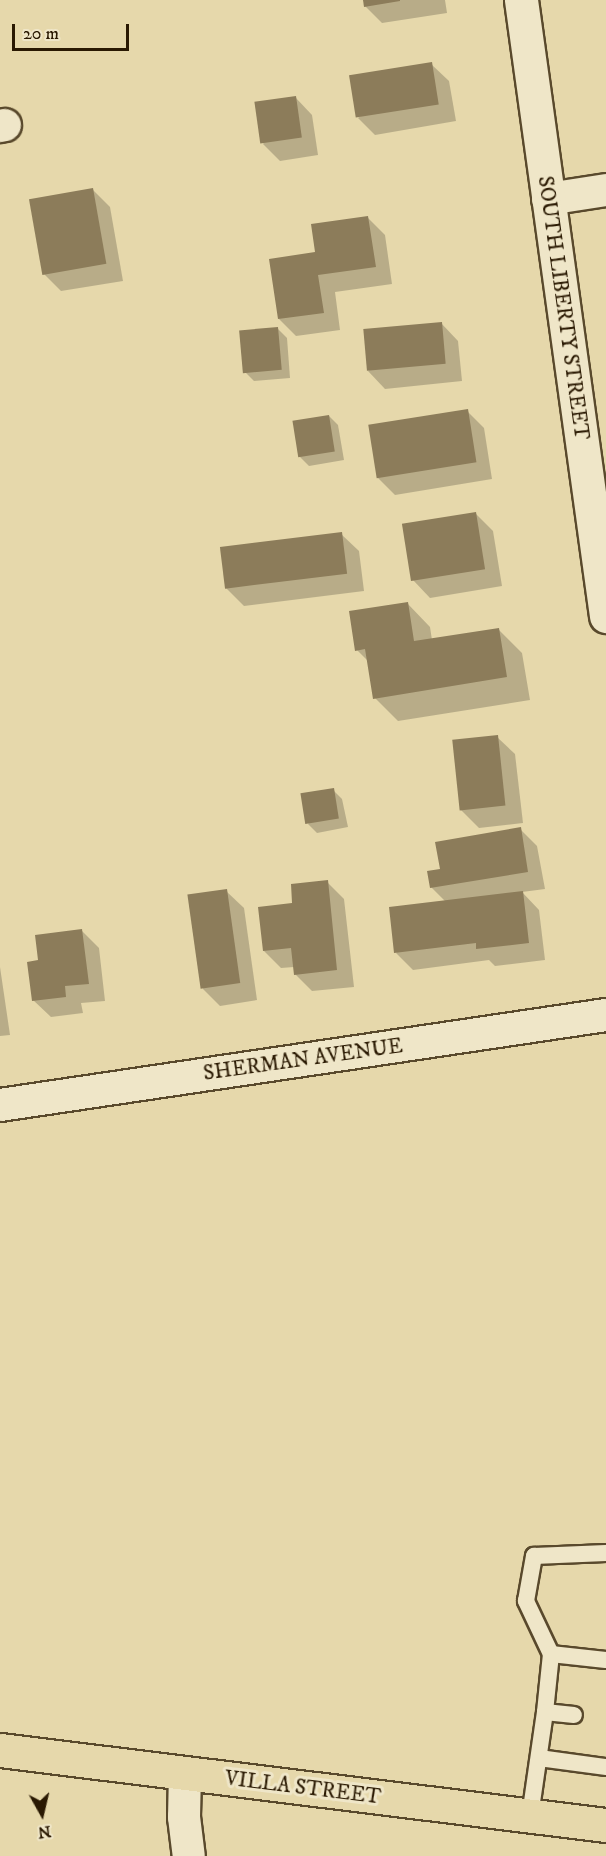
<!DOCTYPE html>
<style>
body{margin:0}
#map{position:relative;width:606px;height:1856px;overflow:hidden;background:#e6d8ab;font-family:"IM FELL DW Pica",serif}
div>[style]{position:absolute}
.shadow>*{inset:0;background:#0003}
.building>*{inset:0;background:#8c7c5a;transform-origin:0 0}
.roads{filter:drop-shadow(2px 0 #59492c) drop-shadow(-2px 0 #59492c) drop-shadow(0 2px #59492c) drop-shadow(0 -2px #59492c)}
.service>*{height:16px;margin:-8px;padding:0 8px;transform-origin:8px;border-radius:8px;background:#efe6c8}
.minor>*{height:32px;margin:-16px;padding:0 16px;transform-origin:16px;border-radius:16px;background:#efe6c8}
.secondary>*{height:33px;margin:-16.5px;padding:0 16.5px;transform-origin:16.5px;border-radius:16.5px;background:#efe6c8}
.primary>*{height:33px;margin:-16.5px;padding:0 16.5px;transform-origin:16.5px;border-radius:16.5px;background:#e6d8ab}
span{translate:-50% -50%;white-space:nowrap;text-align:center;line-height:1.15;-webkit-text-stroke:6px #efe6c8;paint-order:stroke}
.street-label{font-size:21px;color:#2a1902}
.north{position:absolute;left:12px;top:1784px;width:60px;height:60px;-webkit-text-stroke:4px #efe6c8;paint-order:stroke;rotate:172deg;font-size:16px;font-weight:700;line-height:24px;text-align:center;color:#2a1902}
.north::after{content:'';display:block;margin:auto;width:21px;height:27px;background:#2a1902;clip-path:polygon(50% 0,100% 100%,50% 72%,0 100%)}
.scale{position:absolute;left:12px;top:24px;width:117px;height:27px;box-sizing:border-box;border:3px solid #2a1902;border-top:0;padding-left:8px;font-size:18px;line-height:21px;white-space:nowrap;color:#2a1902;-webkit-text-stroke:4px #efe6c8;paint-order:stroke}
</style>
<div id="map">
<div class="shadow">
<i style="clip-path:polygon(364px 0,445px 0,447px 13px,382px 23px,365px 6px)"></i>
<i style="clip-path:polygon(431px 64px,449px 81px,456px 121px,375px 135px,358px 118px)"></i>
<i style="clip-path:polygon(295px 97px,312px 115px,318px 155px,280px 161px,263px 144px)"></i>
<i style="clip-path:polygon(93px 190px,110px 207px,123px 281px,61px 291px,44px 274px)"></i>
<i style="clip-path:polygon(368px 218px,385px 235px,392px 284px,335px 292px,340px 330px,296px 336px,279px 319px,317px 253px)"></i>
<i style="clip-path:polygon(441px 323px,458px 341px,462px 381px,385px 389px,368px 371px)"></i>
<i style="clip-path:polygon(278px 329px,287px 338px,290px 378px,254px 381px,245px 372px)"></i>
<i style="clip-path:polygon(467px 411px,484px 428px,492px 479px,395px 495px,378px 478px)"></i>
<i style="clip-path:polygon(329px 416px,338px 425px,344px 460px,309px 466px,300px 457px)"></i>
<i style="clip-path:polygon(476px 514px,493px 531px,502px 586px,430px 598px,413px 580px)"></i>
<i style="clip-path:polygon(341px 534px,359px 551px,364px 591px,244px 606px,226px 588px)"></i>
<i style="clip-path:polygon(407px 603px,430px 627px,432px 640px,499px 630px,522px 653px,530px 700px,398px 721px,375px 698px,369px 662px,357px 650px)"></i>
<i style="clip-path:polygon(497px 737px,515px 754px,523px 823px,479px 828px,461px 810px)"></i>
<i style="clip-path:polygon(333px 790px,342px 799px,348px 827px,317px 833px,308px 824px)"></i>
<i style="clip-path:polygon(520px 829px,537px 846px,545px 889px,522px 892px,539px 910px,545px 960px,495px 966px,489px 960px,413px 970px,396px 953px,446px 902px,431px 887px,442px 870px)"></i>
<i style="clip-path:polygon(327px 882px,344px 899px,354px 987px,312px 991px,295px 974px,294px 967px,281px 968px,264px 951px,294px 904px)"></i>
<i style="clip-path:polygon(226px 891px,244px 908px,257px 1000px,220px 1006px,203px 989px)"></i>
<i style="clip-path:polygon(82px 931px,99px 948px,105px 1001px,81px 1003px,83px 1013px,51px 1017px,33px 1000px)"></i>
<i style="clip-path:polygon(0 967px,10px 1035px,0 1036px)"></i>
</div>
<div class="building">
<i style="clip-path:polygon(363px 0,400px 0,400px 1px,364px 7px)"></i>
<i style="left:432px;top:62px;width:43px;height:84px;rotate:81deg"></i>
<i style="left:296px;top:96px;width:42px;height:42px;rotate:82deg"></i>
<i style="left:93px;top:188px;width:77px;height:65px;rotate:80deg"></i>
<i style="clip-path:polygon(368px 216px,376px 267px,318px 275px,324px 313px,278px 319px,269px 259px,315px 252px,311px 224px)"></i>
<i style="left:442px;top:322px;width:42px;height:79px;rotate:85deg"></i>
<i style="left:278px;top:327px;width:43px;height:39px;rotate:85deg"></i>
<i style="left:468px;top:409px;width:54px;height:101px;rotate:81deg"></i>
<i style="left:329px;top:415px;width:37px;height:37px;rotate:81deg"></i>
<i style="left:476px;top:512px;width:58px;height:75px;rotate:81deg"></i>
<i style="left:342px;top:532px;width:42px;height:123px;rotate:83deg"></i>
<i style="clip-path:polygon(408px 602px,414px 641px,499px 628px,507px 677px,373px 699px,365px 649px,355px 651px,349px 611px)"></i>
<i style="left:498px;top:735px;width:71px;height:46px;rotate:84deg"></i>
<i style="left:334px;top:788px;width:31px;height:34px;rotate:81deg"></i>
<i style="clip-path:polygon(521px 827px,528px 872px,430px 888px,427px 871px,440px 869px,435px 842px)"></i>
<i style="clip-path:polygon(328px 880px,337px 970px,294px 975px,291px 948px,263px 951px,258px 907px,292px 903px,291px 884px)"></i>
<i style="left:227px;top:889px;width:95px;height:40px;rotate:82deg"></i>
<i style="clip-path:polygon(523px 891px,529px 943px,476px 949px,476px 943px,394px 953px,389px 907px)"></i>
<i style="clip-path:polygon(82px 929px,89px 984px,65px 986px,66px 997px,32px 1001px,27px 962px,38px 960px,35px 935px)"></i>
</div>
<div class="roads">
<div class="service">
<i style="left:551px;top:1654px;width:59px;rotate:-115.3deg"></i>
<i style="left:526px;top:1601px;width:46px;rotate:-79.9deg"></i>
<i style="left:534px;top:1556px;width:72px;rotate:-2.4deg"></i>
<i style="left:545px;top:1712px;width:58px;rotate:-84.1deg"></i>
<i style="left:551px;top:1654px;width:55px;rotate:6.2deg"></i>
<i style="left:539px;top:1758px;width:68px;rotate:7.7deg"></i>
<i style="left:530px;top:1816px;width:105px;rotate:-81.8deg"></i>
<i style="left:545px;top:1712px;width:29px;rotate:6deg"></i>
</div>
<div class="minor">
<i style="left:0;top:126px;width:5px;rotate:-11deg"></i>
<i style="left:548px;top:199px;width:59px;rotate:-8.8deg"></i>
<i style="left:0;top:1105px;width:613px;rotate:-8.45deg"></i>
<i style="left:185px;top:1773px;width:44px;rotate:91.3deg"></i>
<i style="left:184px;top:1817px;width:39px;rotate:83deg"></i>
</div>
<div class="secondary">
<i style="left:521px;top:0;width:622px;rotate:82.14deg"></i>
</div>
<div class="primary">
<i style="left:0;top:1750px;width:611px;rotate:7.06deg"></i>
</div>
</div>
<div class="street-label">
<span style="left:563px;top:308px;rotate:82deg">SOUTH LIBERTY STREET</span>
<span style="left:303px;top:1060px;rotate:-8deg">SHERMAN AVENUE</span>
<span style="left:303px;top:1788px;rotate:7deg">VILLA STREET</span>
</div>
<div class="north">N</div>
<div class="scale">20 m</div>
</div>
